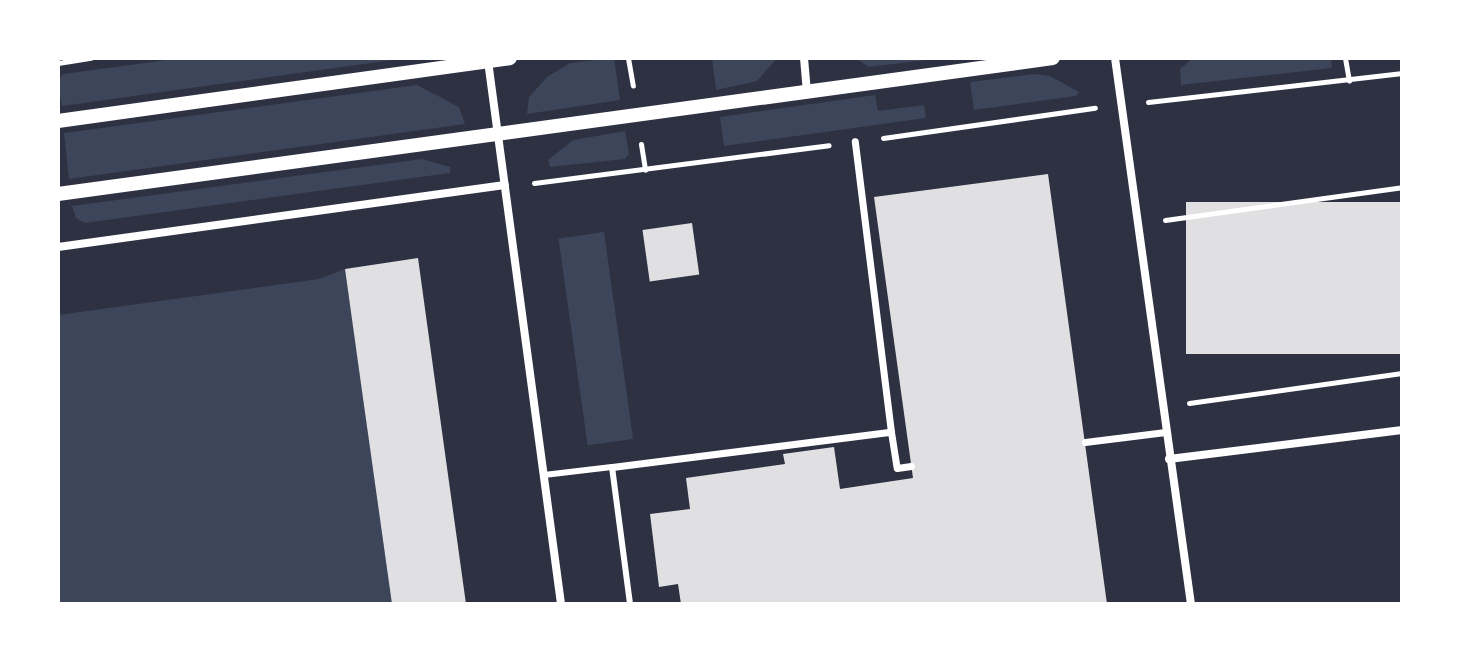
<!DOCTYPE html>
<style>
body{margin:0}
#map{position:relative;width:1460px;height:662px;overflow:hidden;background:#2d3142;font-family:Montserrat,sans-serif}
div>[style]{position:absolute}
.green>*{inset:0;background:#3c4559;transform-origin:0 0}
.building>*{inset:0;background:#e0e0e3;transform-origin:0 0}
.path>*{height:5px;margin:-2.5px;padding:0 2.5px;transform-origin:2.5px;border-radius:2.5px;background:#fff}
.service>*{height:6px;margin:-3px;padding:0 3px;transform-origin:3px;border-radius:3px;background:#fff}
.pedestrian>*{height:7px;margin:-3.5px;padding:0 3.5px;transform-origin:3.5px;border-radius:3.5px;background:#fff}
.minor>*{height:8px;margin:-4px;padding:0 4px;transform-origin:4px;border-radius:4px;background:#fff}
.tertiary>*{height:14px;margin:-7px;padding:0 7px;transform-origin:7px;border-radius:7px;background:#fff}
span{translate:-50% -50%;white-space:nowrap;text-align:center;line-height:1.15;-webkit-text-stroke:8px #fff;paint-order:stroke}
.frame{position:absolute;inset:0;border:60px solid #fff;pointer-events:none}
</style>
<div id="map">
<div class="green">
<i style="clip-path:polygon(182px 58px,407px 58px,62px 106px,58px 81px,63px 74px)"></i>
<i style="clip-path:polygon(614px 58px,620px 100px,527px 114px,529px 97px,547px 77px,570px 63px)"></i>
<i style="clip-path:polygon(712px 58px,777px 58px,757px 81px,716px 90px)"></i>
<i style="clip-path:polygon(855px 58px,942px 58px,869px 67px)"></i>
<i style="clip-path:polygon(1193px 58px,1331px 58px,1332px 68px,1181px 85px,1180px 69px)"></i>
<i style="clip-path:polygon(1034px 74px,1050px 76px,1079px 92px,1076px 96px,974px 110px,970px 82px)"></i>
<i style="clip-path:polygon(417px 85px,459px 107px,465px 124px,69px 179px,64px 133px)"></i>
<i style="clip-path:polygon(875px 95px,878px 111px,924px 105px,926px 118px,724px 146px,720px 117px)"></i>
<i style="clip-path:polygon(625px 131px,629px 154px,625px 159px,550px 167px,548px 160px,573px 140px)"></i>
<i style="clip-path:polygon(422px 159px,450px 167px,450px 173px,85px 223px,76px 218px,72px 206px)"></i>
<i style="left:604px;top:232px;width:209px;height:46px;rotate:82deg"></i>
<i style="clip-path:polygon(345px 269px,392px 604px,58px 604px,58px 315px,319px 279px)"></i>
</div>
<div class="building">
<i style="clip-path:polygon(1048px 174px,1107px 604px,681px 604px,678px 584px,659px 587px,650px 514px,690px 509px,686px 478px,785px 464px,783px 454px,834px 447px,840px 489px,913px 478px,874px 197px)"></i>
<i style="left:1402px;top:202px;width:152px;height:216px;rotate:90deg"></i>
<i style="left:692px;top:223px;width:52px;height:50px;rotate:82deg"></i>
<i style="clip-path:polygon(418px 258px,434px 374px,466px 604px,392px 604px,361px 384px,345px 269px)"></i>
</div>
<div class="path">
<i style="left:628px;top:58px;width:28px;rotate:80deg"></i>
<i style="left:1345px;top:58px;width:23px;rotate:80deg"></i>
<i style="left:58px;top:63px;width:33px;rotate:-9deg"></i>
<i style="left:1148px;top:102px;width:256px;rotate:-6.5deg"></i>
<i style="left:883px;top:138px;width:214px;rotate:-8.1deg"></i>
<i style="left:641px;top:144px;width:26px;rotate:81deg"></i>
<i style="left:534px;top:183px;width:297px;rotate:-7.3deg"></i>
<i style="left:1165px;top:220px;width:239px;rotate:-7.9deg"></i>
<i style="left:1189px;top:403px;width:215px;rotate:-8deg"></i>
</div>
<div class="service">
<i style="left:544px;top:475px;width:68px;rotate:-6.7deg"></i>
<i style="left:612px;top:467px;width:138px;rotate:82.5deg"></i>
</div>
<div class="pedestrian">
<i style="left:891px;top:432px;width:36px;rotate:81deg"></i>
<i style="left:897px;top:468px;width:14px;rotate:-8deg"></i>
<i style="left:1085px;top:442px;width:81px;rotate:-7.1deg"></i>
<i style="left:612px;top:467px;width:281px;rotate:-7.2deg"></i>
<i style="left:891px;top:432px;width:293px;rotate:-97.1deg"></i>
</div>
<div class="minor">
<i style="left:804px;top:58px;width:34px;rotate:85deg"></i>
<i style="left:1115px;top:58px;width:551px;rotate:82.08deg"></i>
<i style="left:488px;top:61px;width:548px;rotate:82.34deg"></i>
<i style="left:58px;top:247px;width:451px;rotate:-7.9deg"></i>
<i style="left:1169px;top:459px;width:235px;rotate:-7.1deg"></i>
</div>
<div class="tertiary">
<i style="left:58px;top:121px;width:456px;rotate:-7.9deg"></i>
<i style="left:58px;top:194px;width:1004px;rotate:-7.78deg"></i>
</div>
<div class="frame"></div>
</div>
